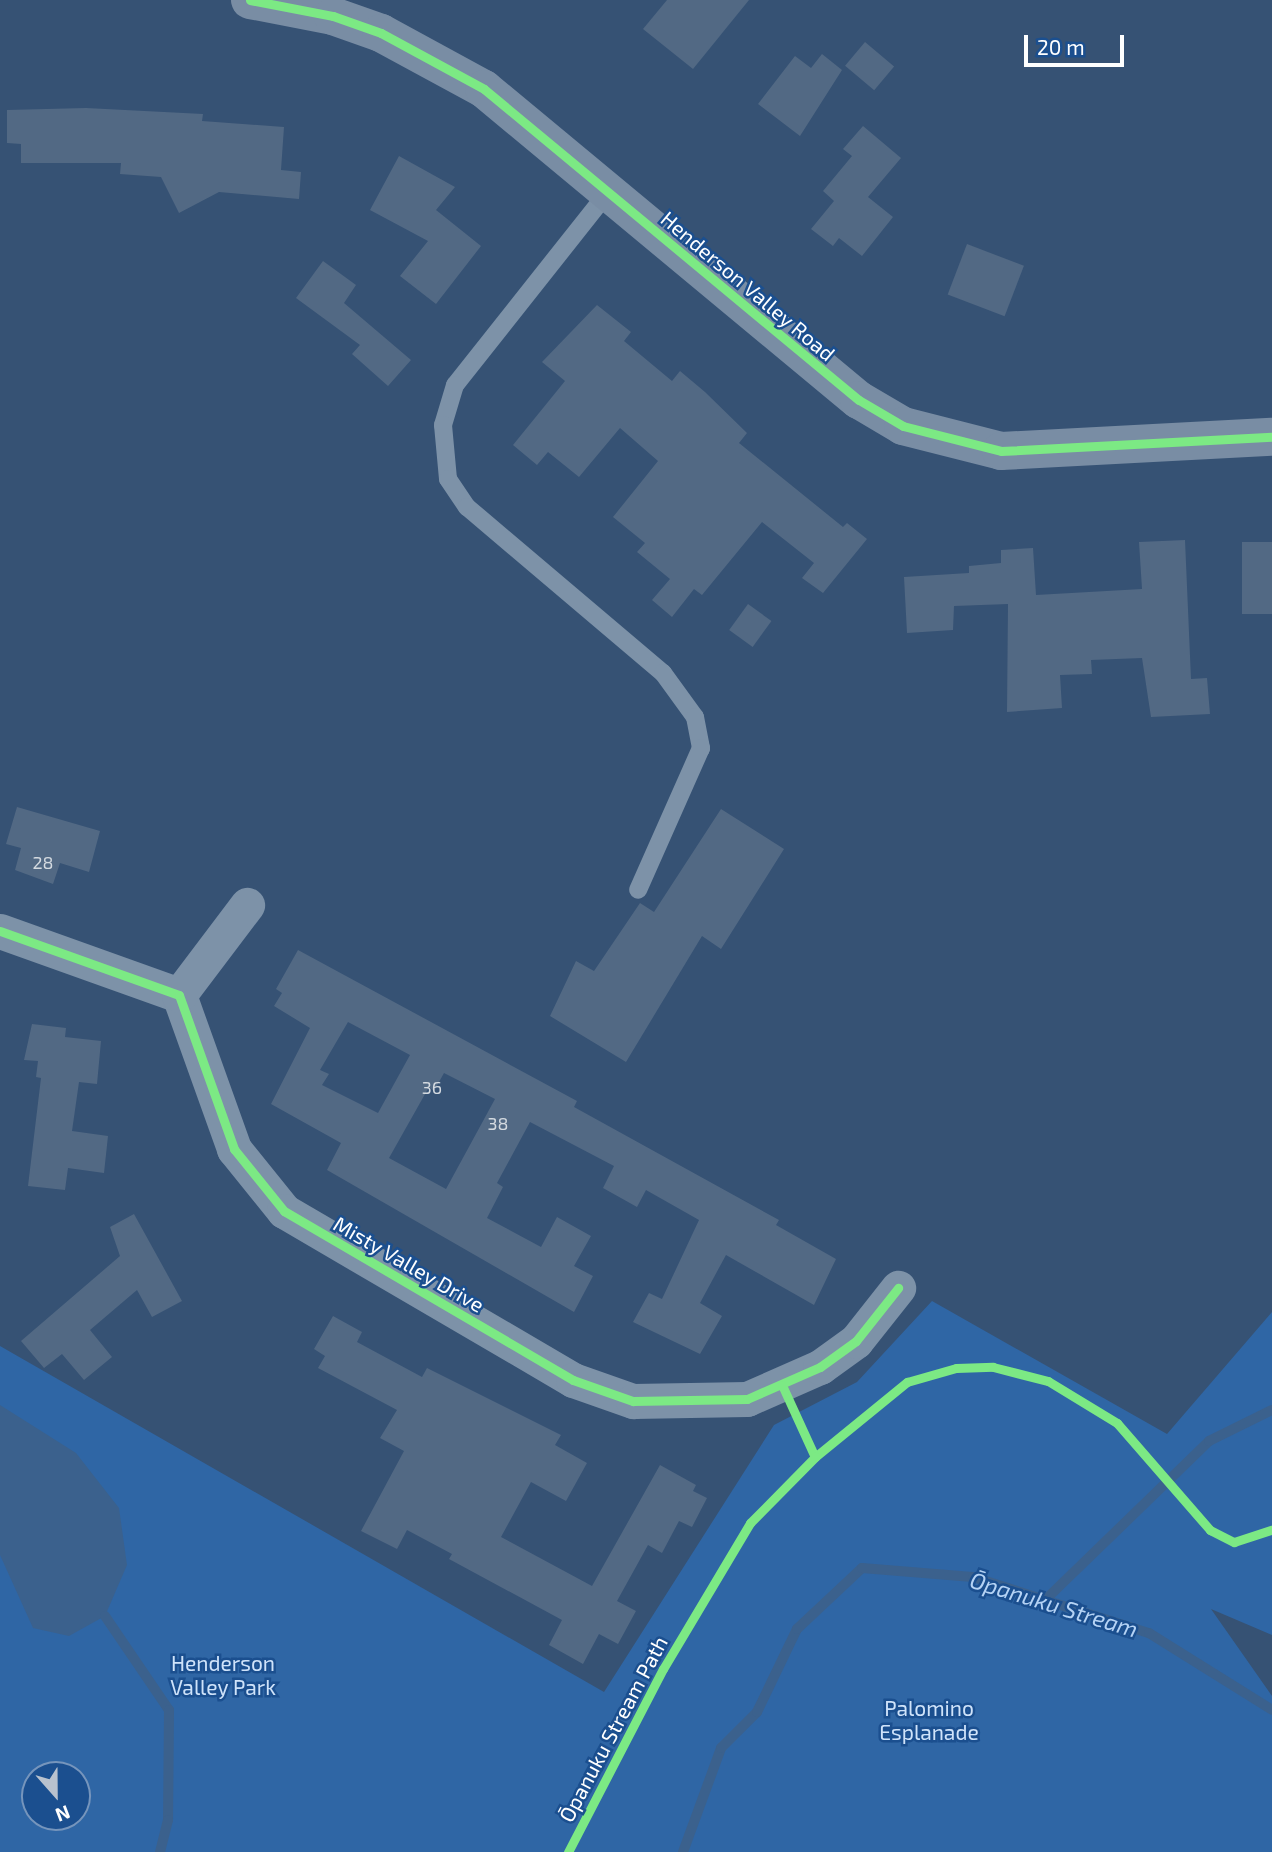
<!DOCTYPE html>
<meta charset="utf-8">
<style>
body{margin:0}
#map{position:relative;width:1272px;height:1852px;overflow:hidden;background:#365274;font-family:"Exo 2",sans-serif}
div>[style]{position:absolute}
.green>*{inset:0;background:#2f66a5}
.water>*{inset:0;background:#3b618d}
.stream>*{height:10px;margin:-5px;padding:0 5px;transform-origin:5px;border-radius:5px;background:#3b618d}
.building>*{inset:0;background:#526984;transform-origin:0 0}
.lane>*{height:18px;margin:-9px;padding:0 9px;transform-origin:9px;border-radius:9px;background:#7d92a8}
.street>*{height:35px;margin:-17.5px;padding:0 17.5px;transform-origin:17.5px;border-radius:17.5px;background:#7d92a8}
.secondary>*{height:38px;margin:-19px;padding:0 19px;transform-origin:19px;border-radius:19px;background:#798da4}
.cycleway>*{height:9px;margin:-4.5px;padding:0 4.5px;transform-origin:4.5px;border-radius:4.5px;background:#7ce984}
span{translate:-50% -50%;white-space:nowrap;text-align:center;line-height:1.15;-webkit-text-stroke:5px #1b4f8f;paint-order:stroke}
.number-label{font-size:18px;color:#d4dae0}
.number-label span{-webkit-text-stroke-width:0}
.street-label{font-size:21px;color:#fff}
.park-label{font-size:21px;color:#cfe3fa}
.water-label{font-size:23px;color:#b5d3f5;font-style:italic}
.north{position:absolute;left:21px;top:1761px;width:70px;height:70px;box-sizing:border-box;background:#1b4f8f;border:2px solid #7695bc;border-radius:50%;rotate:159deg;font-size:19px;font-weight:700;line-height:28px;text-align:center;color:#fff}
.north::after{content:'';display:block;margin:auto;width:24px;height:32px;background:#b9c2ce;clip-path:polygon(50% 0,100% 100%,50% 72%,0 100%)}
.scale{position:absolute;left:1024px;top:35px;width:100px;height:32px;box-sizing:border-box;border:4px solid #fff;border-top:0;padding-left:9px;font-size:21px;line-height:24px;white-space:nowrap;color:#fff;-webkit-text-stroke:5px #1b4f8f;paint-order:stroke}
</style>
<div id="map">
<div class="green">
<i style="clip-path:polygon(evenodd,932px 1301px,1167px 1434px,1272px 1312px,1272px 1635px,1211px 1609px,1272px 1696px,1272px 1852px,0 1852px,0 1346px,604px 1692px,774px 1425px,857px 1382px,932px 1301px,35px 1775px,77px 1775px,77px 1817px,35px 1817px,35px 1775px)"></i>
</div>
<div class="water">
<i style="clip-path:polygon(0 1405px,76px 1453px,119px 1508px,127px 1565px,105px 1616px,69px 1636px,33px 1628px,0 1555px)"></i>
</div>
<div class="stream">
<i style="left:1043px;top:1602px;width:231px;rotate:-44.1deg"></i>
<i style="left:1209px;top:1441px;width:70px;rotate:-26.2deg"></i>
<i style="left:105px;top:1616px;width:114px;rotate:55.8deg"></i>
<i style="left:169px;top:1710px;width:110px;rotate:90.5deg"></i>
<i style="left:168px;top:1820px;width:33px;rotate:104deg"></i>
<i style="left:683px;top:1852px;width:111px;rotate:-69.9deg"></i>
<i style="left:721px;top:1748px;width:51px;rotate:-45deg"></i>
<i style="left:757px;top:1712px;width:92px;rotate:-64.3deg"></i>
<i style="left:797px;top:1629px;width:89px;rotate:-43.2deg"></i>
<i style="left:862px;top:1568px;width:111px;rotate:4.6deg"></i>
<i style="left:973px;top:1577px;width:185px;rotate:17.7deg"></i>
<i style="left:1149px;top:1633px;width:145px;rotate:32deg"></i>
</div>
<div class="building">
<i style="clip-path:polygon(667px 0,749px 0,693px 69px,643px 29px)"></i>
<i style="left:865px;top:42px;width:38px;height:31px;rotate:40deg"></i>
<i style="clip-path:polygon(822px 54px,842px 70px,800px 136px,758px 104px,795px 56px,811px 68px)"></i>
<i style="clip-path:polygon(86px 108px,203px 114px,202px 121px,284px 127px,281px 170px,301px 172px,299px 199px,219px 192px,179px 213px,161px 177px,120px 174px,121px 163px,21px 163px,21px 144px,7px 143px,7px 110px)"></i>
<i style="clip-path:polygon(863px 126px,901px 158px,868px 197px,893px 217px,862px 256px,839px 238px,833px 246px,811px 229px,834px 201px,823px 191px,852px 156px,843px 149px)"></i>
<i style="clip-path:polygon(399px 156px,455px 187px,436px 210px,481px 246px,436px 304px,400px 276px,428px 241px,370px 210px)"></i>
<i style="left:967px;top:244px;width:61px;height:54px;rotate:21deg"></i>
<i style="clip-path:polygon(323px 261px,356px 285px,344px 303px,411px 360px,388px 386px,352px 354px,360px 345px,296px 298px)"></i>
<i style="clip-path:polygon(597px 305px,631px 332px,624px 341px,672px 381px,680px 371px,705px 392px,747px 433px,739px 443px,843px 527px,847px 523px,867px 539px,823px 593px,802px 578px,814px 563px,762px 522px,702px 595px,694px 589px,672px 617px,652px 600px,670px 579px,637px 552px,645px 543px,613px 517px,658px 461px,620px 428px,579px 477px,548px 452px,537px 465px,513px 445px,565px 381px,542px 362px)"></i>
<i style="clip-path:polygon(1185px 540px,1191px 679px,1207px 678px,1210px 714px,1151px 717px,1142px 658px,1091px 660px,1092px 674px,1060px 675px,1062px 708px,1007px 712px,1008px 604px,954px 606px,953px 630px,907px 633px,904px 577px,969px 573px,969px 566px,1001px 563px,1001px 550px,1033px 548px,1036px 595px,1142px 589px,1139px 542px)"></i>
<i style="left:1272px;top:542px;width:72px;height:30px;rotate:90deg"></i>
<i style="left:748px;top:604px;width:29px;height:32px;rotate:36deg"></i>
<i style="clip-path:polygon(17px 807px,100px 831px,89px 872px,60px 863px,53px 884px,15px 870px,21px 848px,6px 844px)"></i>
<i style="clip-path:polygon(721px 809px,784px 849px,721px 949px,702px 936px,626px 1062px,550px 1016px,576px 961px,594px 971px,640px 903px,654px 912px)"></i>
<i style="clip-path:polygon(evenodd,298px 950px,577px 1101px,574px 1107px,779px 1220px,776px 1225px,836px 1259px,814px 1305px,726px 1255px,700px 1303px,722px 1316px,700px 1354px,633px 1322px,649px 1293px,662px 1299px,699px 1220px,646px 1190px,637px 1207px,603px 1188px,614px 1166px,530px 1122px,497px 1183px,503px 1187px,487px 1218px,541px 1247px,557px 1217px,591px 1236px,574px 1266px,593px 1276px,574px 1312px,327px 1170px,341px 1143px,271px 1104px,310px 1028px,274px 1006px,282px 993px,276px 989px,298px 950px,348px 1022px,410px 1055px,378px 1113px,322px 1085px,329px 1074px,320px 1070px,348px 1022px,298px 950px,444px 1073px,495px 1099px,446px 1189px,389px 1158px,429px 1087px,434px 1091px,444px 1073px)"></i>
<i style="clip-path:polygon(32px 1024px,66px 1028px,65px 1037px,101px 1041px,97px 1084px,79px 1082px,72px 1131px,108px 1136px,104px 1173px,68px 1168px,65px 1190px,28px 1186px,41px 1078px,36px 1077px,38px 1061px,24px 1060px)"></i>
<i style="clip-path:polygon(134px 1214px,182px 1301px,152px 1317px,137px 1290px,90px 1330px,112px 1357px,84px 1380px,62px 1354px,44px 1368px,21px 1341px,120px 1256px,110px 1227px)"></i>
<i style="clip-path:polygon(333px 1316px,362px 1332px,357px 1342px,422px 1377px,427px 1368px,561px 1435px,555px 1445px,587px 1463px,566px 1501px,531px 1482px,501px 1537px,592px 1586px,660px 1465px,696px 1485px,693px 1491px,707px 1498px,692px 1527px,679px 1521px,662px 1553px,648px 1545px,617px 1601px,636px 1611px,618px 1644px,599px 1634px,583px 1664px,549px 1645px,562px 1620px,449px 1559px,452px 1554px,407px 1530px,397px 1549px,361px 1531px,404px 1451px,380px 1438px,397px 1410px,318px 1368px,325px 1356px,314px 1349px)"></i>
</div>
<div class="lane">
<i style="left:608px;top:192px;width:246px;rotate:128.4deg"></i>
<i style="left:455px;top:385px;width:42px;rotate:106.7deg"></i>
<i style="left:443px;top:425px;width:54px;rotate:84.7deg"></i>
<i style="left:448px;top:479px;width:34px;rotate:56deg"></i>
<i style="left:467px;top:507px;width:257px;rotate:40.3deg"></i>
<i style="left:663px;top:673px;width:54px;rotate:54deg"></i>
<i style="left:695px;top:717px;width:32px;rotate:79deg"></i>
<i style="left:701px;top:748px;width:155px;rotate:113.9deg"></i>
</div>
<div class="street">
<i style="left:0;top:931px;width:190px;rotate:19.7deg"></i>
<i style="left:179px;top:995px;width:164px;rotate:70.3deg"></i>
<i style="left:234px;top:1149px;width:80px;rotate:51.1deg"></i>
<i style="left:284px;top:1211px;width:335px;rotate:30.3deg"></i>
<i style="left:573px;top:1380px;width:64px;rotate:19.3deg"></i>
<i style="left:633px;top:1401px;width:114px;rotate:-1deg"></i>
<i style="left:747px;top:1399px;width:80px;rotate:-23.7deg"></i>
<i style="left:820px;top:1367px;width:44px;rotate:-35.8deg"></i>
<i style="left:856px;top:1341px;width:68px;rotate:-51.6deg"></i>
<i style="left:179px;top:995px;width:113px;rotate:-52.9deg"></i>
</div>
<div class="secondary">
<i style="left:250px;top:0;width:85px;rotate:10.9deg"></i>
<i style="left:333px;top:16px;width:51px;rotate:19.5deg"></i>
<i style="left:381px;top:33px;width:117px;rotate:28.5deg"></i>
<i style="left:484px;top:89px;width:487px;rotate:39.7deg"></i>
<i style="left:859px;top:400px;width:51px;rotate:30.6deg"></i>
<i style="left:903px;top:426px;width:101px;rotate:14.3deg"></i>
<i style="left:1001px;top:451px;width:271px;rotate:-3deg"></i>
</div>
<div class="cycleway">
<i style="left:250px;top:0;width:85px;rotate:10.9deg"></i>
<i style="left:333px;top:16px;width:51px;rotate:19.5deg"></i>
<i style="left:381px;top:33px;width:117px;rotate:28.5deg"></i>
<i style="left:484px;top:89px;width:487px;rotate:39.7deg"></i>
<i style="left:859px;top:400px;width:51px;rotate:30.6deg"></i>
<i style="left:903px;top:426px;width:101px;rotate:14.3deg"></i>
<i style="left:1001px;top:451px;width:271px;rotate:-3deg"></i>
<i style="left:0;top:931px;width:190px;rotate:19.7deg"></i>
<i style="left:179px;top:995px;width:164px;rotate:70.3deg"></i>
<i style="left:234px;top:1149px;width:80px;rotate:51.1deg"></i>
<i style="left:284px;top:1211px;width:335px;rotate:30.3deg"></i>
<i style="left:573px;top:1380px;width:64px;rotate:19.3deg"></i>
<i style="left:633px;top:1401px;width:114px;rotate:-1deg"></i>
<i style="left:747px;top:1399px;width:80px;rotate:-23.7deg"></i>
<i style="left:820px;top:1367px;width:44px;rotate:-35.8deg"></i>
<i style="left:856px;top:1341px;width:68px;rotate:-51.6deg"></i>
<i style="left:782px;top:1385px;width:79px;rotate:65.4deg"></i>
<i style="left:815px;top:1457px;width:119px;rotate:-39.2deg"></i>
<i style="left:907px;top:1382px;width:51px;rotate:-15.9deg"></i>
<i style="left:956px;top:1368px;width:37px;rotate:-2deg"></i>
<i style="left:993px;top:1367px;width:57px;rotate:14.3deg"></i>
<i style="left:1048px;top:1381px;width:81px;rotate:31.3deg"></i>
<i style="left:1117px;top:1423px;width:142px;rotate:49deg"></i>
<i style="left:1210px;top:1530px;width:27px;rotate:27deg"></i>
<i style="left:1234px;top:1542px;width:40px;rotate:-18deg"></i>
<i style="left:568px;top:1852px;width:206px;rotate:-62.6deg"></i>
<i style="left:663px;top:1669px;width:170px;rotate:-59.2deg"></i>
<i style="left:750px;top:1523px;width:93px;rotate:-45.4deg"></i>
</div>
<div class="number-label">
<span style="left:43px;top:862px">28</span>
<span style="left:432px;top:1087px">36</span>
<span style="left:498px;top:1123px">38</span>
</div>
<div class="street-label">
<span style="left:748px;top:286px;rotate:40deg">Henderson Valley Road</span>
<span style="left:409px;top:1264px;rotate:30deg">Misty Valley Drive</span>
<span style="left:613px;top:1729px;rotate:-62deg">Ōpanuku Stream Path</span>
</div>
<div class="park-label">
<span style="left:223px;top:1675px">Henderson<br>Valley Park</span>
<span style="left:929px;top:1720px">Palomino<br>Esplanade</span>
</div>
<div class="water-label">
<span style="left:1054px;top:1604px;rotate:17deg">Ōpanuku Stream</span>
</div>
<div class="north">N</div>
<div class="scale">20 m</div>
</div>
